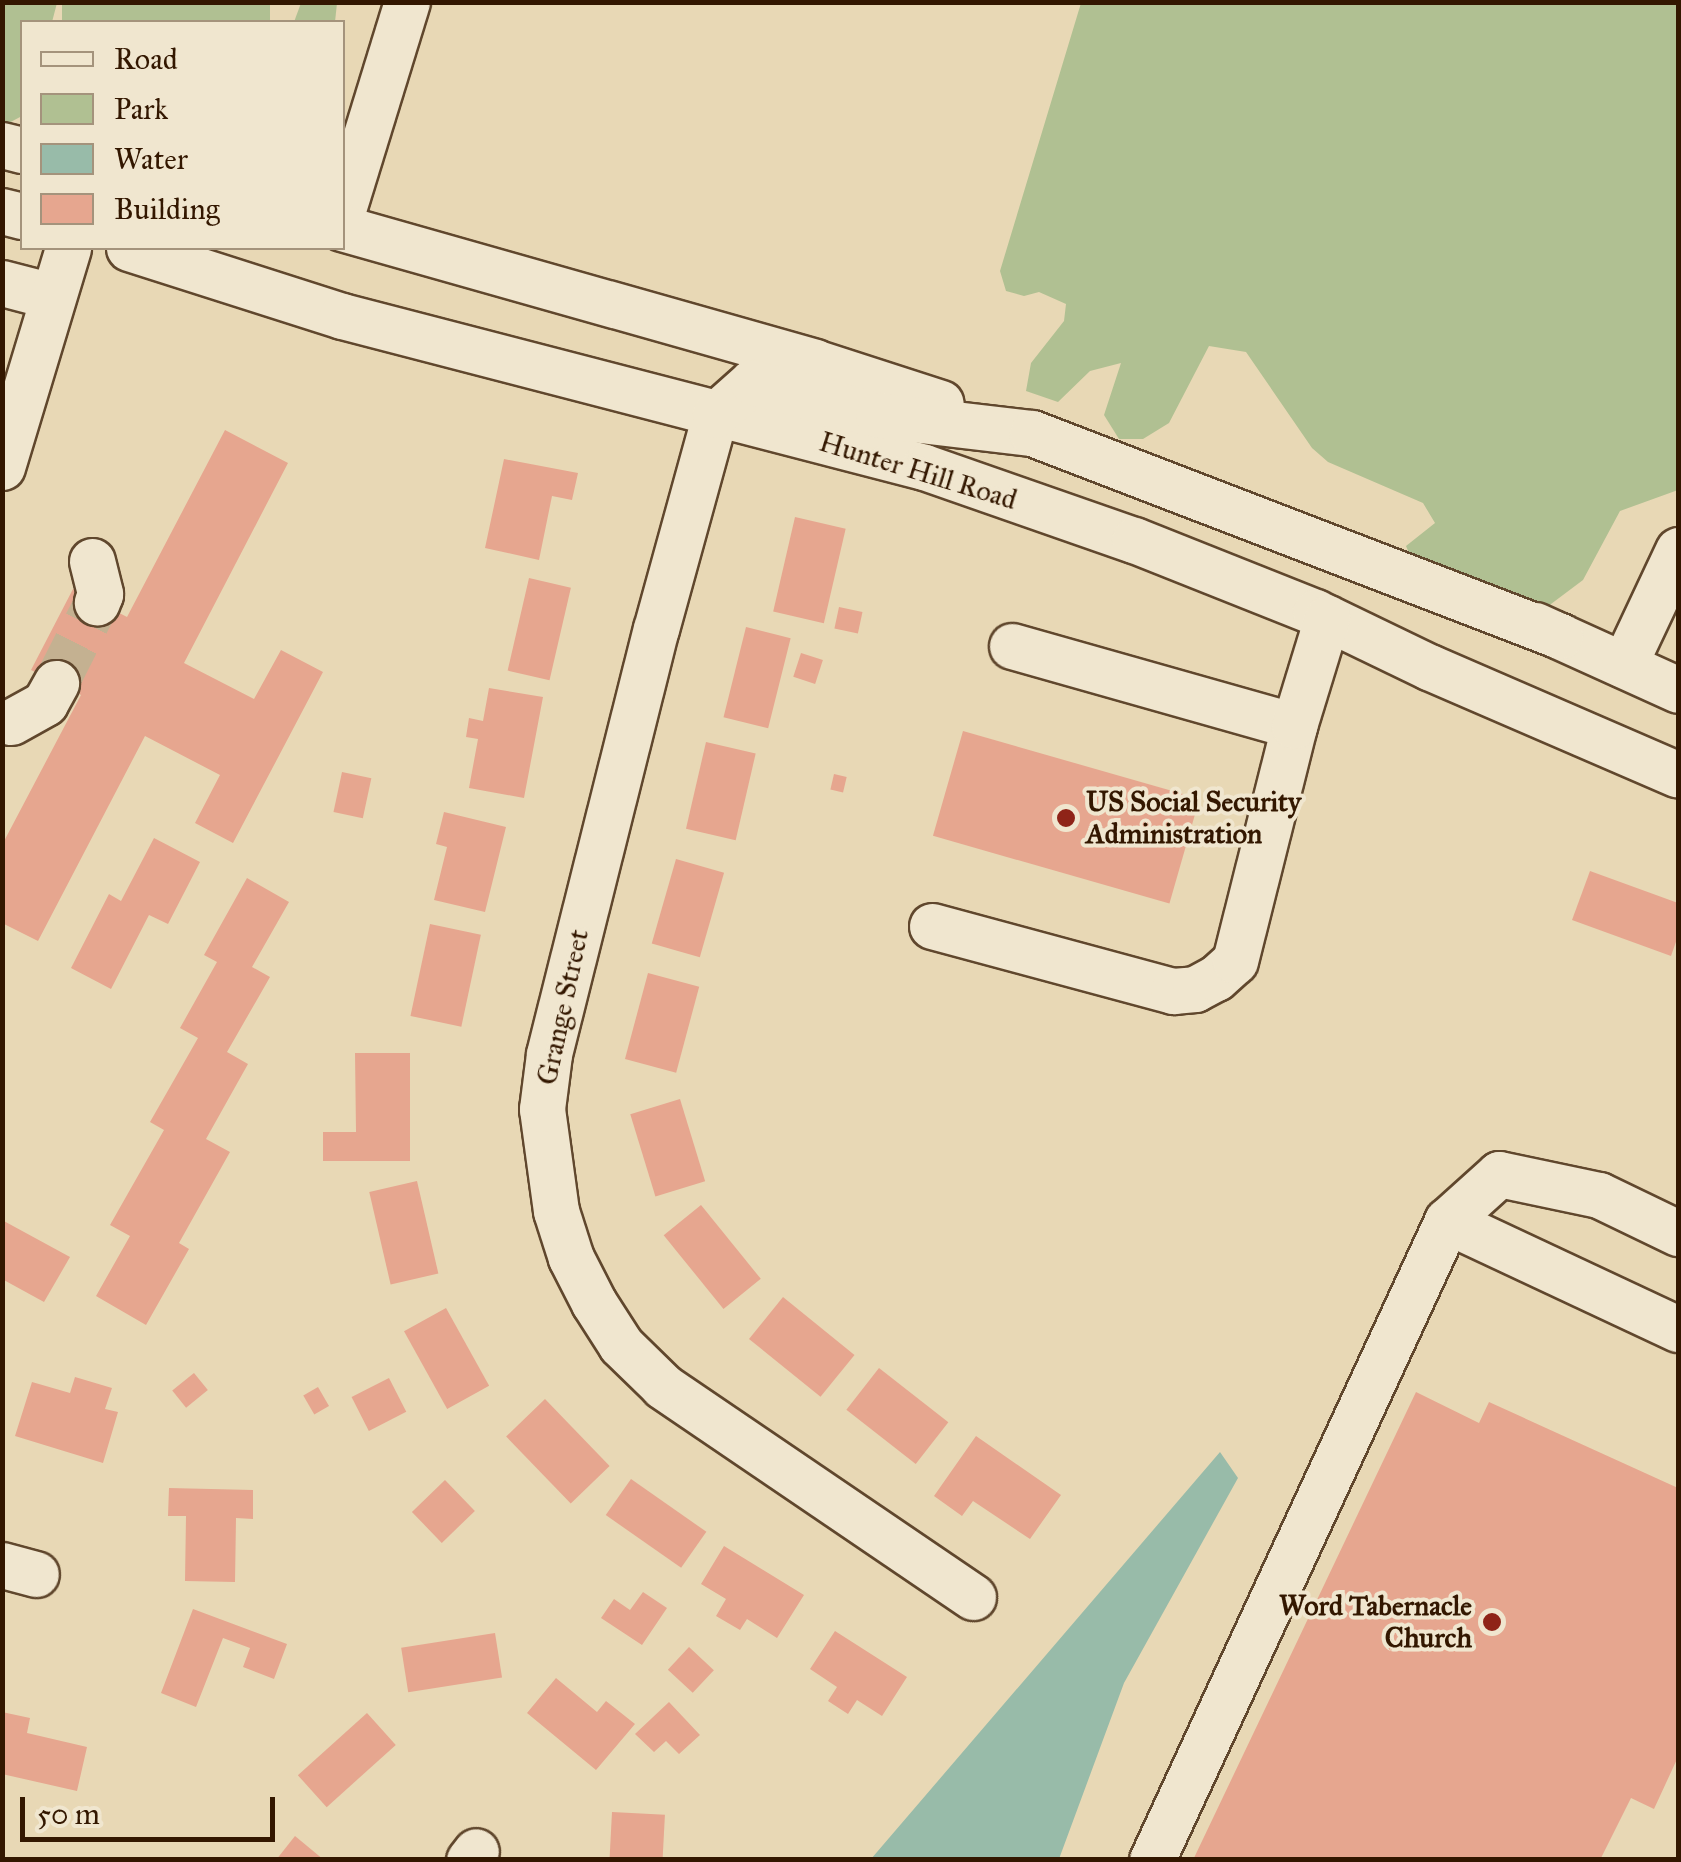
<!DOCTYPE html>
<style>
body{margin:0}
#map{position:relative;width:1681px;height:1862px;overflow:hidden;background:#e8d8b5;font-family:"IM FELL Great Primer",serif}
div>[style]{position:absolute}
.green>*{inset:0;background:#b0c092;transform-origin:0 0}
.water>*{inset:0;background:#98bba9}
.building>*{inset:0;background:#e6a68f;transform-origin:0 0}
.minor-tunnel>*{height:45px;margin-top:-22.5px;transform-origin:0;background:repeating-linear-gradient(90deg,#c4b191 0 45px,transparent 0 67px)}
.roads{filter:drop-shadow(2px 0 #60472d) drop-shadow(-2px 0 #60472d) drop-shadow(0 2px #60472d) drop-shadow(0 -2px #60472d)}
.minor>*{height:45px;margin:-22.5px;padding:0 22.5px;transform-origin:22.5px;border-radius:22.5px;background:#f0e6cf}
.dots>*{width:28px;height:28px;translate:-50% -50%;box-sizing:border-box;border:5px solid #f0e6cf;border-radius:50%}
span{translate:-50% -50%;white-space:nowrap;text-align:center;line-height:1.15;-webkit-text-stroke:8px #f0e6cf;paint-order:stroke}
.street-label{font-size:28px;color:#331700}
.poi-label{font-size:28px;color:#331700;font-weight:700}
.left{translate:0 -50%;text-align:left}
.right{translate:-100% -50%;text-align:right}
.frame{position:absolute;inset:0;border:5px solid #331700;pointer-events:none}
.legend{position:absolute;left:20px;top:20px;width:325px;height:230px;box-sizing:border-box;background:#f0e6cf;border:2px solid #a4937c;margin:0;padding:12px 18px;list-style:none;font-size:30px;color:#331700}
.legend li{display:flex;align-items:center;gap:20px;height:50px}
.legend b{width:50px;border:2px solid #a4937c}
.scale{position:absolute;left:20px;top:1797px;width:255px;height:45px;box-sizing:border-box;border:5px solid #331700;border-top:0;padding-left:12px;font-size:30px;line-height:35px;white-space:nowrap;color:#331700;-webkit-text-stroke:8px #f0e6cf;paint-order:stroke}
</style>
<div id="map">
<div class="green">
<i style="clip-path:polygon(3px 3px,57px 3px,52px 22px,22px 22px,22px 116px,3px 126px)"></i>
<i style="left:62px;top:3px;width:208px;height:25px"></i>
<i style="clip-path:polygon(301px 3px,337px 3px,335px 22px,294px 22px)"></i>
<i style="clip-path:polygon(1081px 3px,1678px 3px,1678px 490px,1620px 511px,1583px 580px,1547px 607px,1417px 572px,1406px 546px,1435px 523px,1423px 503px,1328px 462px,1312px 448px,1246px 352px,1209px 346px,1169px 423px,1143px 439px,1119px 439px,1104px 415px,1121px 363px,1090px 371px,1058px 402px,1026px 391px,1031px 363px,1064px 321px,1066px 304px,1039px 292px,1024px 296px,1006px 291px,1000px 271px)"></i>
</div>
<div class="water">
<i style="clip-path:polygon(1220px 1452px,1238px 1478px,1124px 1683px,1059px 1859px,871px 1859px)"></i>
</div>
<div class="building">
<i style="clip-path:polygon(225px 430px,288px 463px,184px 663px,254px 699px,281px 650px,323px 672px,233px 843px,195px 823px,220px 775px,145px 736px,38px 941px,2px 923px,2px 845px,81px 695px,31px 670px,73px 589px,127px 617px)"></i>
<i style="clip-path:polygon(504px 459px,578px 473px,572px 500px,552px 496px,539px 560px,485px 548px)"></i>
<i style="left:795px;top:517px;width:52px;height:97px;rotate:13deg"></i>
<i style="left:529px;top:578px;width:43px;height:95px;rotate:13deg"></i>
<i style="left:839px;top:607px;width:24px;height:22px;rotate:12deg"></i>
<i style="left:746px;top:627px;width:46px;height:93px;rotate:14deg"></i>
<i style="left:801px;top:653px;width:23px;height:25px;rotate:18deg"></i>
<i style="clip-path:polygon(489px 688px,543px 697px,524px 798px,469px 788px,478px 739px,466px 737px,469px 718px,483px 721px)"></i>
<i style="left:963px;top:731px;width:246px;height:109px;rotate:16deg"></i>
<i style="left:706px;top:742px;width:51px;height:89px;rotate:13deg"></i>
<i style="left:342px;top:772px;width:30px;height:41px;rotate:12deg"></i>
<i style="left:834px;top:774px;width:13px;height:16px;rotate:13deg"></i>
<i style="clip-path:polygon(444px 812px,506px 827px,485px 912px,434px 900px,447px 847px,436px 844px)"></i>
<i style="clip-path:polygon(154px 838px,200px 862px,168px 924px,149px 915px,111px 989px,71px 968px,109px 894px,121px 901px)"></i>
<i style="left:676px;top:859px;width:50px;height:88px;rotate:16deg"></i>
<i style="clip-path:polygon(1590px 871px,1678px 903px,1678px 936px,1671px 956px,1572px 920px)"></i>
<i style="clip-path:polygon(247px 878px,289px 902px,252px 967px,270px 977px,227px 1052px,248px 1064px,206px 1139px,230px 1152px,179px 1243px,189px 1249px,146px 1325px,96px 1296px,130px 1236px,110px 1225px,164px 1130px,150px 1122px,198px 1038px,180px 1028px,217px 962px,204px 955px)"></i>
<i style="left:430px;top:924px;width:52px;height:94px;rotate:12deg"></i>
<i style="left:648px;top:973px;width:53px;height:89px;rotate:15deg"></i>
<i style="clip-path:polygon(355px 1053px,410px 1053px,410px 1161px,323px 1161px,323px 1132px,356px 1132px)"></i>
<i style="left:680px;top:1099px;width:86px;height:52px;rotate:73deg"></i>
<i style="left:417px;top:1181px;width:95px;height:49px;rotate:77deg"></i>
<i style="left:701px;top:1205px;width:95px;height:48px;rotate:51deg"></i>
<i style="clip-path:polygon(2px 1220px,70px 1257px,44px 1302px,2px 1279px)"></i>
<i style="left:783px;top:1297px;width:92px;height:54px;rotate:39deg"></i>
<i style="left:446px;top:1308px;width:89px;height:48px;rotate:61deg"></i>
<i style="left:879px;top:1368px;width:88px;height:53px;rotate:38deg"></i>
<i style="left:194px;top:1373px;width:22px;height:28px;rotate:51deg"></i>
<i style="clip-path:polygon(75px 1377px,112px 1388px,105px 1409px,118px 1412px,103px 1463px,15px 1436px,32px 1382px,70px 1393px)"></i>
<i style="left:389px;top:1378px;width:38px;height:42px;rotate:63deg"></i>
<i style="left:318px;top:1387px;width:22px;height:17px;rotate:60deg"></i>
<i style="clip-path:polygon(1416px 1392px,1479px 1423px,1489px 1402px,1678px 1488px,1678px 1757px,1654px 1809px,1631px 1798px,1600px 1860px,1193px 1860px)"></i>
<i style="left:545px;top:1399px;width:93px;height:54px;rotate:46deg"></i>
<i style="clip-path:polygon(976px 1436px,1061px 1495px,1030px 1539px,973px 1501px,962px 1516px,934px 1496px)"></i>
<i style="left:631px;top:1479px;width:92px;height:44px;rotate:35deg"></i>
<i style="left:445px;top:1480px;width:43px;height:46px;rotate:46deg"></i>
<i style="clip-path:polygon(169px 1488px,253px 1490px,253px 1519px,236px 1518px,235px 1582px,185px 1581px,186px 1516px,168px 1516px)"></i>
<i style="clip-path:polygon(724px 1546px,804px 1595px,777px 1638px,747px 1619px,740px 1630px,716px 1616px,726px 1599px,701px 1584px)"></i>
<i style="clip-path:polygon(643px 1592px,667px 1608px,642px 1645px,601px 1618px,614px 1599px,630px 1610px)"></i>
<i style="clip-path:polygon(193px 1609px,287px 1644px,274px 1679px,243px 1667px,250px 1648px,223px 1638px,196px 1707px,161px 1693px)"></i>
<i style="clip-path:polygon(835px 1631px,907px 1677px,882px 1716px,857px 1700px,848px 1714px,828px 1701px,837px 1687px,810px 1669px)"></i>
<i style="left:495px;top:1633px;width:45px;height:95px;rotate:81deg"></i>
<i style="left:689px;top:1647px;width:34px;height:31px;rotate:43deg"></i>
<i style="clip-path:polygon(556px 1678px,597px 1712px,606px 1701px,635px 1724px,596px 1770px,527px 1713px)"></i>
<i style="clip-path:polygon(669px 1702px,700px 1735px,679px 1754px,666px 1741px,654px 1752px,635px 1734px)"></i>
<i style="clip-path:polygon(2px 1712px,30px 1718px,27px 1733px,87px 1747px,77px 1791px,2px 1774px)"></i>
<i style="left:367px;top:1713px;width:43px;height:93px;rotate:48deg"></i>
<i style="left:612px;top:1812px;width:53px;height:48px;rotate:3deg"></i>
<i style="clip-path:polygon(295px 1836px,324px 1860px,276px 1860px)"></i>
</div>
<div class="minor-tunnel">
<i style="left:56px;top:683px;width:91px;rotate:-63.2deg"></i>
</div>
<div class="roads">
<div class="minor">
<i style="left:2px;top:145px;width:21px;rotate:14deg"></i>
<i style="left:2px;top:211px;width:21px;rotate:14deg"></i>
<i style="left:342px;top:213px;width:221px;rotate:-72.9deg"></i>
<i style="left:342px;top:228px;width:491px;rotate:15.8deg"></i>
<i style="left:814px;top:362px;width:133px;rotate:17.9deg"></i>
<i style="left:129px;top:248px;width:224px;rotate:17.7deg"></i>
<i style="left:342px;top:316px;width:601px;rotate:14.54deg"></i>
<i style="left:924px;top:467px;width:222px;rotate:19.2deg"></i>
<i style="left:1134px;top:540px;width:195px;rotate:21.7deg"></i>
<i style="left:1315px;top:612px;width:127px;rotate:25.8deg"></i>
<i style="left:1429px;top:667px;width:271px;rotate:23.4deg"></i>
<i style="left:2px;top:283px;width:52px;rotate:14.6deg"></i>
<i style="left:2px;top:467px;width:229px;rotate:-73.2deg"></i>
<i style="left:92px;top:561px;width:34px;rotate:76deg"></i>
<i style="left:100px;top:594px;width:9px;rotate:111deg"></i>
<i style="left:1535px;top:625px;width:157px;rotate:24.4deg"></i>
<i style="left:1012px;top:646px;width:293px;rotate:15.8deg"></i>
<i style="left:1624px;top:665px;width:127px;rotate:-64.8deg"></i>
<i style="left:11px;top:722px;width:39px;rotate:-29deg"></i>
<i style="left:45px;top:703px;width:23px;rotate:-61deg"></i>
<i style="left:932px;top:926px;width:250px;rotate:15.1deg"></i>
<i style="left:1173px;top:991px;width:22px;rotate:-5deg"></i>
<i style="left:1195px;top:989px;width:24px;rotate:-28deg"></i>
<i style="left:1216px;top:978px;width:25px;rotate:-42deg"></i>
<i style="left:1235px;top:961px;width:242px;rotate:-75.9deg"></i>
<i style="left:1294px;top:726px;width:113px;rotate:-73deg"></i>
<i style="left:1447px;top:1221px;width:255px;rotate:25.1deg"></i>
<i style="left:2px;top:1565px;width:35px;rotate:15deg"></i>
<i style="left:973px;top:1597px;width:375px;rotate:-145.8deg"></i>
<i style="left:663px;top:1386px;width:59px;rotate:-135.7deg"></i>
<i style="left:621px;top:1345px;width:50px;rotate:-122.7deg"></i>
<i style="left:594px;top:1303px;width:51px;rotate:-117.1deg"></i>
<i style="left:571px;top:1258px;width:49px;rotate:-107.7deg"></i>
<i style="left:556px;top:1211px;width:103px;rotate:-97.8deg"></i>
<i style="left:542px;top:1109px;width:55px;rotate:-82.7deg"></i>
<i style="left:549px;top:1054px;width:438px;rotate:-75.9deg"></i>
<i style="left:656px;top:629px;width:222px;rotate:-74.6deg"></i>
<i style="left:715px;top:415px;width:50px;rotate:-41.7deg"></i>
<i style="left:752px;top:382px;width:130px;rotate:14.7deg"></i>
<i style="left:878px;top:415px;width:155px;rotate:6.7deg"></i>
<i style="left:1032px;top:433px;width:566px;rotate:21.03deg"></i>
<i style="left:469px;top:1860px;width:11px;rotate:-52deg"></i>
<i style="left:1152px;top:1860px;width:704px;rotate:-65.22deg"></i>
<i style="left:1447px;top:1221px;width:70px;rotate:-42.1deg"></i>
<i style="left:1499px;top:1174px;width:102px;rotate:11.9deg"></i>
<i style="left:1599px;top:1195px;width:88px;rotate:25.7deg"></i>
</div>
</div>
<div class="dots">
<i style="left:1066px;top:818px;background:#8f2418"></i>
<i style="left:1492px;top:1622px;background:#8f2418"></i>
</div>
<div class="street-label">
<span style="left:918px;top:471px;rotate:17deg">Hunter Hill Road</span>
<span style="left:563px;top:1007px;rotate:-78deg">Grange Street</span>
</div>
<div class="poi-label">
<span class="left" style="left:1086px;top:818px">US Social Security<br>Administration</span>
<span class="right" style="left:1472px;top:1622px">Word Tabernacle<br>Church</span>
</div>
<div class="frame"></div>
<ul class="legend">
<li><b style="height:12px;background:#f0e6cf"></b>Road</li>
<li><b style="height:28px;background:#b0c092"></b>Park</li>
<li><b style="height:28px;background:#98bba9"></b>Water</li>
<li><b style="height:28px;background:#e6a68f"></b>Building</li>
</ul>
<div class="scale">50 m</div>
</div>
